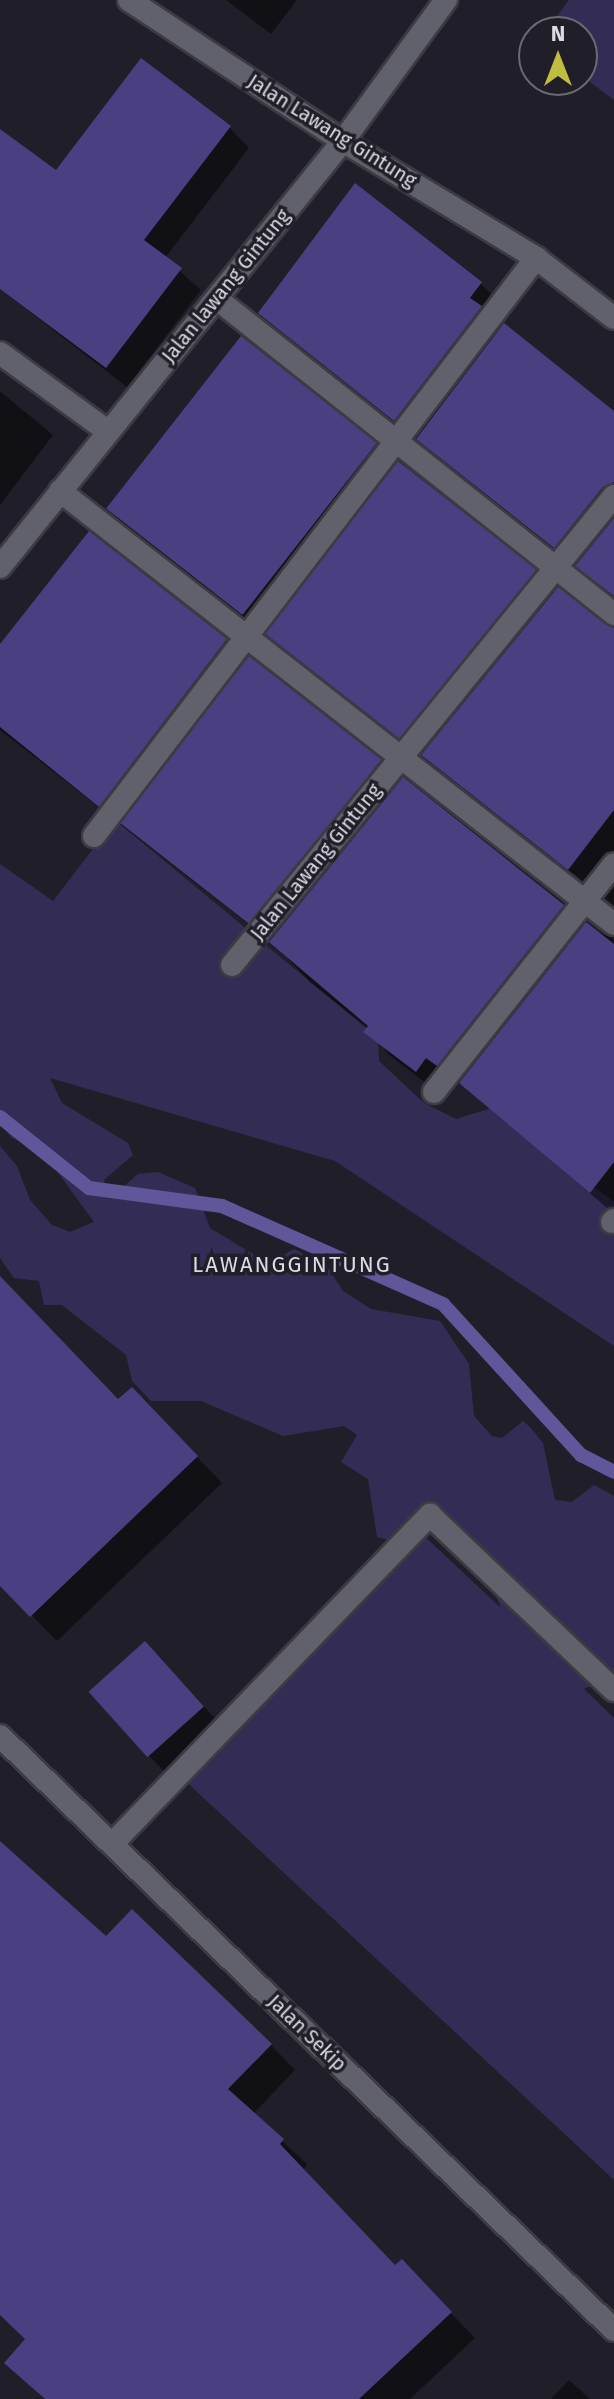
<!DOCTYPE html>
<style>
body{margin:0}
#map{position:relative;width:614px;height:2399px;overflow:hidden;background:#201f29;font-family:"Fira Sans",sans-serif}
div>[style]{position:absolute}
.green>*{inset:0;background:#332d55}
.shadow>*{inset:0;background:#0007}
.stream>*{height:14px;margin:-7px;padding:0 7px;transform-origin:7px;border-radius:7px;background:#60579a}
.building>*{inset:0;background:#4a3f80;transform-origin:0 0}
.roads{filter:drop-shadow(2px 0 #3c3b43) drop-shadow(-2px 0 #3c3b43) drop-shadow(0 2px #3c3b43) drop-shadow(0 -2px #3c3b43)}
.minor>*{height:22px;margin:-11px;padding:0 11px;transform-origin:11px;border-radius:11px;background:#61616c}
span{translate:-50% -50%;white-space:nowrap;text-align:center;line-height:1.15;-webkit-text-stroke:7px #201f29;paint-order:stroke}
.street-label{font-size:20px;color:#dadae1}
.neighbourhood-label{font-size:22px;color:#dadae1;letter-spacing:2px}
.north{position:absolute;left:518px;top:16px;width:80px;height:80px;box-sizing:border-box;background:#201f29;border:2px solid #6a6a73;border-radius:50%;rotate:0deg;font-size:22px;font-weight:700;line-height:32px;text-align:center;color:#dadae1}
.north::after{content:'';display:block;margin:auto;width:28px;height:36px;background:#c0be41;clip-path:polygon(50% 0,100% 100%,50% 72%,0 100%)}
</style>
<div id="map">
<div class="green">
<i style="clip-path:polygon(569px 0,614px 0,614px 100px,582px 76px,582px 32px,545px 32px)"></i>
<i style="clip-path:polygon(115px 820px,378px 1038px,379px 1061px,424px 1103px,456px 1119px,492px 1108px,614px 1202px,614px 1346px,335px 1161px,50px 1078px,62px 1103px,128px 1143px,133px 1155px,104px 1180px,109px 1199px,138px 1174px,158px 1172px,195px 1188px,210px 1228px,268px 1263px,294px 1249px,326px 1265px,343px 1291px,371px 1309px,440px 1321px,469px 1364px,474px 1416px,492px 1436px,502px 1438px,523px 1421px,530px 1427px,543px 1443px,555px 1500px,572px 1502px,594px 1485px,614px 1496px,614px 1675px,584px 1689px,614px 1718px,614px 2180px,180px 1776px,423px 1535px,501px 1608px,475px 1545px,441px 1514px,400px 1543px,377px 1537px,368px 1479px,341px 1462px,357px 1435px,344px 1426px,283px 1436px,201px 1401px,151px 1401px,132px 1381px,126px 1355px,62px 1305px,44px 1305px,39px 1281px,14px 1278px,0 1258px,0 1146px,17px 1166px,30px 1200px,52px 1225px,70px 1232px,94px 1222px,43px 1152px,12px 1138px,0 1123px,0 864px,53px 901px)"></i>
</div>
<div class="shadow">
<i style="clip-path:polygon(226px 0,297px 0,271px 34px)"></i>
<i style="clip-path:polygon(230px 128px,249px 148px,165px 258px,201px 290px,127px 387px,0 289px,0 131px,57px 173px)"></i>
<i style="clip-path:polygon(481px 284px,502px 305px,492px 319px,502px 329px,614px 412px,614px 599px,260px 313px)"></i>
<i style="clip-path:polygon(0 391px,53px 435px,0 505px)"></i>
<i style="clip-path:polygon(375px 445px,556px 593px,605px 627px,614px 626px,614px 905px,132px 533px,109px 509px)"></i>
<i style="clip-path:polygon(226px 641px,585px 926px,614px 939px,614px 1214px,464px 1085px,451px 1081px,440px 1094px,389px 1055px,368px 1028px,310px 982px,274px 944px,0 730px,0 647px)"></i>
<i style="clip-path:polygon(0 1278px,119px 1402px,157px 1415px,222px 1483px,57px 1641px,0 1583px)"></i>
<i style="clip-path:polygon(163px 1662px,221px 1725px,166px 1773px,148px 1755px)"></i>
<i style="clip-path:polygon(0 1843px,106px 1939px,271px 2045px,295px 2070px,253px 2114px,307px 2164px,303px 2170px,396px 2268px,426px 2287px,475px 2338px,410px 2399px,44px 2399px,7px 2363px,27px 2340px,0 2314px)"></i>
<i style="clip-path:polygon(569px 2380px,590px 2399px,551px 2399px)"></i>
</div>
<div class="stream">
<i style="left:0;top:1117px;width:114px;rotate:38.6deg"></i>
<i style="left:89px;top:1188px;width:134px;rotate:7.7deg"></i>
<i style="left:222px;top:1206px;width:242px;rotate:23.9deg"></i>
<i style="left:443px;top:1304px;width:205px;rotate:47.6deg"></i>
<i style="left:581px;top:1455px;width:37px;rotate:27deg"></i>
</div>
<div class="building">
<i style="clip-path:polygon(141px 58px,231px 126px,144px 240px,182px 268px,106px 368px,0 289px,0 129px,56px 170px)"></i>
<i style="clip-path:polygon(355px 183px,482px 282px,470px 298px,482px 306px,394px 421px,258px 313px)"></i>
<i style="clip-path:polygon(504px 323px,614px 411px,614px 482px,603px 487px,554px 548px,416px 439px)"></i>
<i style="left:241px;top:336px;width:173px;height:219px;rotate:38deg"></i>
<i style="left:398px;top:461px;width:176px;height:218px;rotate:38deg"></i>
<i style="clip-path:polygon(614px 518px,614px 596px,575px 566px)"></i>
<i style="clip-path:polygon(89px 531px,227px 639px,99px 807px,0 727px,0 644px)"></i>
<i style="clip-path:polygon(558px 587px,614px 628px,614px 810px,568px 870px,421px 755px)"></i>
<i style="left:249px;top:656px;width:168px;height:211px;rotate:38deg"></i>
<i style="clip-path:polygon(403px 777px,564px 905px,437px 1066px,426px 1058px,416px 1072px,363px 1032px,368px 1026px,269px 942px)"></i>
<i style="clip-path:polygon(586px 922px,614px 944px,614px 1162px,590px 1193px,459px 1083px)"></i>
<i style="clip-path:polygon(0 1276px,118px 1399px,132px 1387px,198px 1456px,30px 1617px,0 1586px)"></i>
<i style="left:145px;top:1641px;width:88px;height:76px;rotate:48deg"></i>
<i style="clip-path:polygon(0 1841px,106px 1936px,132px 1909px,272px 2044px,228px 2089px,284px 2139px,280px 2144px,395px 2265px,402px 2259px,452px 2312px,359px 2399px,45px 2399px,4px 2363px,25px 2339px,0 2315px)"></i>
</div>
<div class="roads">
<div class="minor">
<i style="left:129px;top:0;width:256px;rotate:33.4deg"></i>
<i style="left:343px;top:141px;width:226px;rotate:31.2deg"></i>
<i style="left:536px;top:258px;width:98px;rotate:37.6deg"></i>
<i style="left:217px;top:299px;width:507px;rotate:38.43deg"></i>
<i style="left:0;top:353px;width:131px;rotate:36deg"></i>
<i style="left:60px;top:491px;width:703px;rotate:38.01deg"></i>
<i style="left:0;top:567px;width:547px;rotate:-51.16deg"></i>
<i style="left:343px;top:141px;width:175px;rotate:-53.9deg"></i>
<i style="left:94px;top:836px;width:728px;rotate:-52.59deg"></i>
<i style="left:232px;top:965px;width:605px;rotate:-50.84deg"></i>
<i style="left:434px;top:1092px;width:290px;rotate:-51.7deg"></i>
<i style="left:612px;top:1222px;width:3px;rotate:-45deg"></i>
<i style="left:0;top:1736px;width:854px;rotate:44.05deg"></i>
<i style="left:112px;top:1844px;width:458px;rotate:-46deg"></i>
<i style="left:430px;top:1515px;width:254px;rotate:43.6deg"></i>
</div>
</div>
<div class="street-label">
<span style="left:332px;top:131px;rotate:32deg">Jalan Lawang Gintung</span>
<span style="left:226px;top:286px;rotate:-51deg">Jalan lawang Gintung</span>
<span style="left:316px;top:862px;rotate:-51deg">Jalan Lawang Gintung</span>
<span style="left:307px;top:2033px;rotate:44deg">Jalan Sekip</span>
</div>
<div class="neighbourhood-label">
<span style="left:292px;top:1265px">LAWANGGINTUNG</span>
</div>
<div class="north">N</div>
</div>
